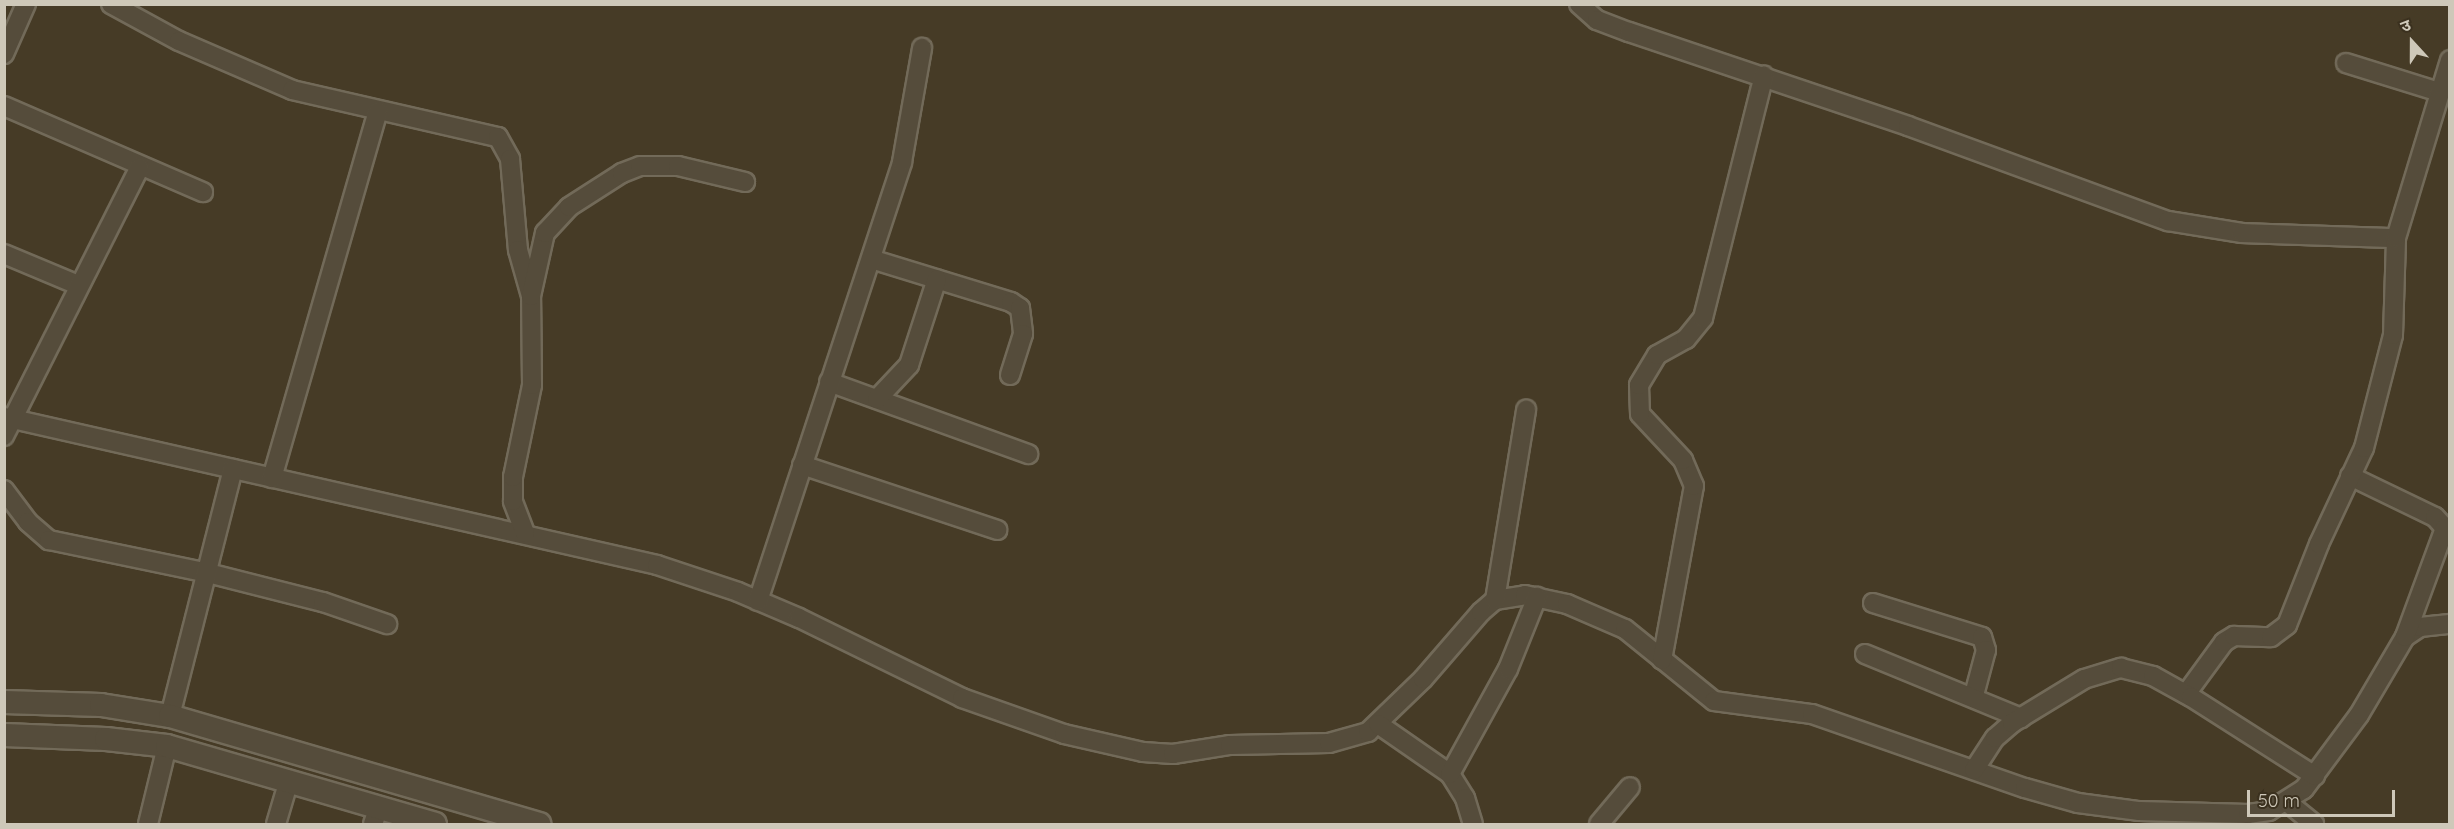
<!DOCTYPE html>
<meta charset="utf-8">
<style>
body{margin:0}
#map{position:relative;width:2454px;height:829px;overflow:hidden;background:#463b26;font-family:Quicksand,"Noto Sans Devanagari",sans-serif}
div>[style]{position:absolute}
.roads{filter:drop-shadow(2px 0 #726a59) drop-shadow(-2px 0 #726a59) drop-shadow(0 2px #726a59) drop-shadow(0 -2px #726a59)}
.minor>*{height:18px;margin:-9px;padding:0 9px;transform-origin:9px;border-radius:9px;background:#554c3b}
.tertiary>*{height:22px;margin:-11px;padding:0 11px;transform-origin:11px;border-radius:11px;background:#554c3b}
span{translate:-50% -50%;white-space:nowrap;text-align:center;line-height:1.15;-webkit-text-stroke:6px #3b311f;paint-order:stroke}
.frame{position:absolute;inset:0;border:6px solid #cec8b9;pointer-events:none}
.north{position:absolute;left:2382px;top:12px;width:60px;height:60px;-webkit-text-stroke:4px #3b311f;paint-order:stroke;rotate:339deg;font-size:16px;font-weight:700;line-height:24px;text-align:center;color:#cec8b9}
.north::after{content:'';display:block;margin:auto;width:21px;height:27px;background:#cec8b9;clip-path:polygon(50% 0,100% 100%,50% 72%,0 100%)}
.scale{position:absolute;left:2247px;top:790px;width:148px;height:27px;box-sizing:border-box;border:3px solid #cec8b9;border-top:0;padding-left:8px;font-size:18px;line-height:21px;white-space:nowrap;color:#cec8b9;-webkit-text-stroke:4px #3b311f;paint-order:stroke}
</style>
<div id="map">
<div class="roads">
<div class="minor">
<i style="left:111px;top:4px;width:77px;rotate:28.6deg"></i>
<i style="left:179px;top:41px;width:123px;rotate:23.4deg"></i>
<i style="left:292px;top:90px;width:211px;rotate:12.9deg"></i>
<i style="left:498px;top:137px;width:25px;rotate:61deg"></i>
<i style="left:510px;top:159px;width:91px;rotate:85deg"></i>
<i style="left:518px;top:250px;width:48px;rotate:74.2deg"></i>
<i style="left:1579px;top:4px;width:24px;rotate:42deg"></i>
<i style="left:1597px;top:20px;width:34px;rotate:21deg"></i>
<i style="left:1629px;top:32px;width:294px;rotate:18.6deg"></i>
<i style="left:1908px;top:126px;width:277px;rotate:20.1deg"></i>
<i style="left:2168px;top:221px;width:75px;rotate:9.2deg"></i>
<i style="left:2242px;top:233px;width:154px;rotate:1.9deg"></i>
<i style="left:4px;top:54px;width:55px;rotate:-66.3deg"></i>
<i style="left:2346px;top:63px;width:97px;rotate:17.3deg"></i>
<i style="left:4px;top:106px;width:217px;rotate:23.4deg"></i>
<i style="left:4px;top:254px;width:80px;rotate:22.7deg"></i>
<i style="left:871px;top:259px;width:146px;rotate:17.1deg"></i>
<i style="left:1011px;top:302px;width:11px;rotate:34deg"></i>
<i style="left:1020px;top:308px;width:26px;rotate:83deg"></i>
<i style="left:1023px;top:334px;width:43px;rotate:107.6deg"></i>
<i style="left:829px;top:382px;width:212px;rotate:19.9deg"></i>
<i style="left:877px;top:399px;width:47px;rotate:-46.7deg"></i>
<i style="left:909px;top:365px;width:90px;rotate:-72deg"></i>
<i style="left:4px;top:417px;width:670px;rotate:12.77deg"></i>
<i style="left:657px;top:565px;width:85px;rotate:18.4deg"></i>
<i style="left:738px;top:592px;width:66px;rotate:23.1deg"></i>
<i style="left:799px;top:618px;width:182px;rotate:26.1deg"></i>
<i style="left:962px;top:698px;width:108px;rotate:19.4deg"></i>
<i style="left:1064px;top:734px;width:81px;rotate:12.8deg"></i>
<i style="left:1143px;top:752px;width:30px;rotate:4deg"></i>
<i style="left:1173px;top:754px;width:58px;rotate:-9deg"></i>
<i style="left:1230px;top:745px;width:99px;rotate:-1.2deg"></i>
<i style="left:1329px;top:743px;width:41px;rotate:-15.8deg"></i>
<i style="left:1368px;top:732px;width:76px;rotate:-43.9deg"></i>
<i style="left:1423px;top:679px;width:89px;rotate:-49.1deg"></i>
<i style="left:1481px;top:612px;width:18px;rotate:-41deg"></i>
<i style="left:1495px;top:600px;width:30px;rotate:-9deg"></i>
<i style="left:1525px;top:595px;width:43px;rotate:12.1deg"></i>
<i style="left:1567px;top:604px;width:63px;rotate:23.3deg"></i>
<i style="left:1625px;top:629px;width:114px;rotate:39deg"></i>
<i style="left:1714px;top:701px;width:99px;rotate:7.6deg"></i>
<i style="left:1812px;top:714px;width:225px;rotate:19.2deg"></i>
<i style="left:2025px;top:788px;width:55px;rotate:15.8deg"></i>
<i style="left:2078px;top:803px;width:62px;rotate:7.5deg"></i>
<i style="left:2139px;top:811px;width:109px;rotate:1.6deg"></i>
<i style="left:2248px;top:814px;width:21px;rotate:-8deg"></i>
<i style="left:2269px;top:811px;width:41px;rotate:-32.2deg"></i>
<i style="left:2304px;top:789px;width:92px;rotate:-53.4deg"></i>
<i style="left:2359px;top:715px;width:91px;rotate:-59.5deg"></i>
<i style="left:2405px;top:637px;width:18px;rotate:-34deg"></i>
<i style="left:2420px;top:627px;width:30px;rotate:-6deg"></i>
<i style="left:4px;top:436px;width:301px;rotate:-63.2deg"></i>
<i style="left:802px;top:465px;width:206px;rotate:18.4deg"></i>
<i style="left:2350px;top:476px;width:94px;rotate:25.8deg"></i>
<i style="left:2435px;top:517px;width:15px;rotate:48deg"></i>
<i style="left:2445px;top:528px;width:116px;rotate:110.2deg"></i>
<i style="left:272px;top:478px;width:382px;rotate:-73.9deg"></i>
<i style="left:4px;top:490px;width:40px;rotate:53deg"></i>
<i style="left:28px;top:522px;width:28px;rotate:41deg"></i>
<i style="left:49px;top:540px;width:162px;rotate:11.7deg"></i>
<i style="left:208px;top:573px;width:119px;rotate:14.2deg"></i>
<i style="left:323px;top:602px;width:68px;rotate:19deg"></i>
<i style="left:525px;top:533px;width:34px;rotate:-111deg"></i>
<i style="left:513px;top:501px;width:24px;rotate:-90deg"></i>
<i style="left:513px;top:477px;width:94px;rotate:-78.3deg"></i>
<i style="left:532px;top:385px;width:89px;rotate:-90.6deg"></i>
<i style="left:531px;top:296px;width:65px;rotate:-77.5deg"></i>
<i style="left:545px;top:233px;width:35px;rotate:-47deg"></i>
<i style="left:569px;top:207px;width:63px;rotate:-32.7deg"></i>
<i style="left:622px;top:173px;width:19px;rotate:-21deg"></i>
<i style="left:640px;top:166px;width:38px"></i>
<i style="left:678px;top:166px;width:69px;rotate:13.4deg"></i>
<i style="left:1495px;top:600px;width:193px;rotate:-80.7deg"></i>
<i style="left:758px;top:601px;width:462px;rotate:-71.8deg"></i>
<i style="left:902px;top:162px;width:116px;rotate:-80deg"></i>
<i style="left:1873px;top:603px;width:114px;rotate:17.3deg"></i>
<i style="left:1982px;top:637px;width:14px;rotate:73deg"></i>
<i style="left:1986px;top:650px;width:47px;rotate:104.9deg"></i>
<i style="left:1865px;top:654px;width:169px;rotate:22.3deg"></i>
<i style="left:1662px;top:660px;width:177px;rotate:-79.6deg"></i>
<i style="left:1694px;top:486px;width:28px;rotate:-113deg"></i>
<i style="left:1683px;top:460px;width:63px;rotate:-133.1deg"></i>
<i style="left:1640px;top:414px;width:29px;rotate:-92deg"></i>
<i style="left:1639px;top:385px;width:35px;rotate:-59deg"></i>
<i style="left:1657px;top:355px;width:33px;rotate:-29deg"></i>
<i style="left:1686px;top:339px;width:27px;rotate:-51deg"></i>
<i style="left:1703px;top:318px;width:250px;rotate:-75.9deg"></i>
<i style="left:2186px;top:694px;width:64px;rotate:-53.8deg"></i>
<i style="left:2224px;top:642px;width:12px;rotate:-31deg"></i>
<i style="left:2234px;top:636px;width:37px;rotate:2deg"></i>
<i style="left:2271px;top:637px;width:20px;rotate:-37deg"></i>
<i style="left:2287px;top:625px;width:87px;rotate:-68.4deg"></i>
<i style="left:2319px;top:544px;width:106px;rotate:-64.9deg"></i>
<i style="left:2364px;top:448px;width:117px;rotate:-75.6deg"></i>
<i style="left:2393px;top:335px;width:97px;rotate:-88.2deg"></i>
<i style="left:2396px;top:238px;width:186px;rotate:-73.1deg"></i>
<i style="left:170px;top:716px;width:255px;rotate:-75.7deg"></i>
<i style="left:1378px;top:724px;width:88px;rotate:34.8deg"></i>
<i style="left:1450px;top:774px;width:28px;rotate:58deg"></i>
<i style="left:1465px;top:798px;width:27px;rotate:73deg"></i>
<i style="left:1974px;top:770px;width:38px;rotate:-57deg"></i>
<i style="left:1995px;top:738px;width:23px;rotate:-41deg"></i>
<i style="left:2012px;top:723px;width:84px;rotate:-31.4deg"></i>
<i style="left:2084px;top:679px;width:39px;rotate:-17deg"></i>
<i style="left:2121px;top:668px;width:33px;rotate:14deg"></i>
<i style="left:2153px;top:676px;width:43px;rotate:28.9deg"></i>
<i style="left:2191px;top:697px;width:147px;rotate:32.5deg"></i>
<i style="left:1450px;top:774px;width:120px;rotate:-61.1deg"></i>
<i style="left:1508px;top:669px;width:78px;rotate:-68.1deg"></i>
<i style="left:2287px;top:802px;width:35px;rotate:39deg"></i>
<i style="left:148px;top:824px;width:80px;rotate:-76.3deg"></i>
<i style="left:276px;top:824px;width:46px;rotate:-73.5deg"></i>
<i style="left:373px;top:824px;width:18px;rotate:-71deg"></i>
<i style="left:1599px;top:824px;width:48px;rotate:-50deg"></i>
</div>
<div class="tertiary">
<i style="left:4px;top:702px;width:97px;rotate:1.8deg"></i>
<i style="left:101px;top:705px;width:70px;rotate:9.1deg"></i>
<i style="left:170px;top:716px;width:385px;rotate:16.3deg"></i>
<i style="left:4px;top:735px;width:102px;rotate:2.2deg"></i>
<i style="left:106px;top:739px;width:61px;rotate:6.5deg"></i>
<i style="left:167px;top:746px;width:279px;rotate:16.2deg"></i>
</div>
</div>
<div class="frame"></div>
<div class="north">उ</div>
<div class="scale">50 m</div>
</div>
